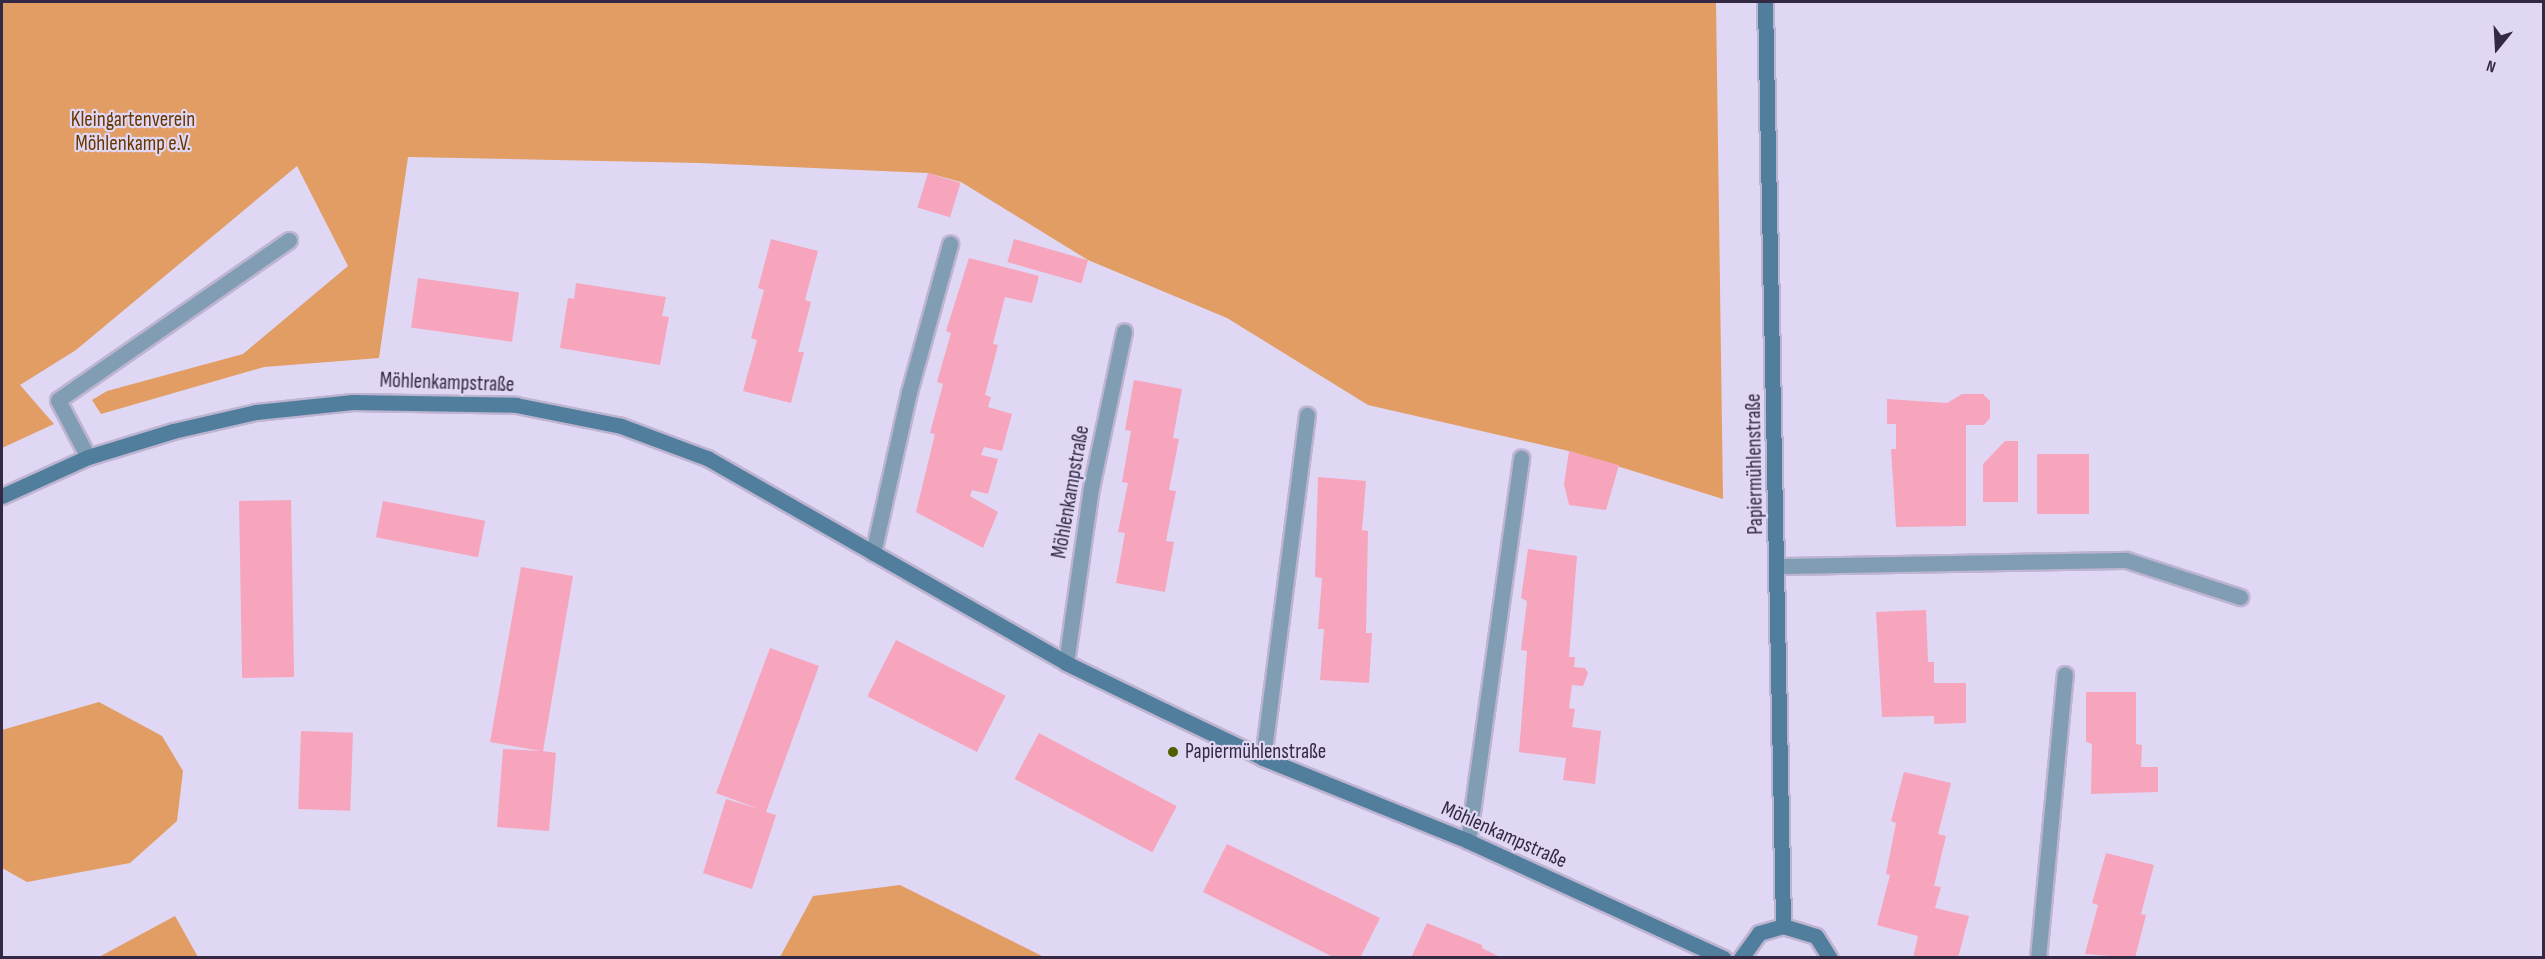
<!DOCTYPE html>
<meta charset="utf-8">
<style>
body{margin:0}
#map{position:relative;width:2545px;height:959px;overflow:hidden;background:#e0d7f4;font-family:"Sofia Sans Condensed",sans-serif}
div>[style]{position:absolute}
.green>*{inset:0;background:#e19d63}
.building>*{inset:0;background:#f6a5bd;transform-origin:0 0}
.roads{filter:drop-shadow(2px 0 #bdb4d1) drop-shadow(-2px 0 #bdb4d1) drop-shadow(0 2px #bdb4d1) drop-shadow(0 -2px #bdb4d1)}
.lane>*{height:15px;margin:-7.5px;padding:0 7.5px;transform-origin:7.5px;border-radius:7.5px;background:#809db3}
.secondary>*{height:15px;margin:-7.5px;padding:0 7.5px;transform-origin:7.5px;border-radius:7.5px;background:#517e9d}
.dots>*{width:16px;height:16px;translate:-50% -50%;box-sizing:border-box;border:3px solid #e0d7f4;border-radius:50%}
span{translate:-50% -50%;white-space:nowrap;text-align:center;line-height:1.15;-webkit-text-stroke:4.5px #e0d7f4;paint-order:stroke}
.park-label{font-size:21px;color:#683700}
.street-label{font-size:21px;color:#332945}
.poi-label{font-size:21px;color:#332945}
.left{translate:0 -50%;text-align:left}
.frame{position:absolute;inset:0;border:3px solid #332945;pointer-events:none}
.north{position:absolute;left:2467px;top:18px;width:60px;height:60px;-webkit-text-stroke:4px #e0d7f4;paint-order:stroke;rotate:198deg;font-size:16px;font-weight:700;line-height:24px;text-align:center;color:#332945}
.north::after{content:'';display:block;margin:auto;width:21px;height:27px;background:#332945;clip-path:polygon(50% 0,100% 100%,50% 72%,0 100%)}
</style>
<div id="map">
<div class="green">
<i style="clip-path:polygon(2px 2px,1716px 2px,1723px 499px,1569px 451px,1368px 405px,1227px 318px,1088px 260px,961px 182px,928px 173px,699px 163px,408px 157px,379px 358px,264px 367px,101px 414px,92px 400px,107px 391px,243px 354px,348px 266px,297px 166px,76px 350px,20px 385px,54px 424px,2px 448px)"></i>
<i style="clip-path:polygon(99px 702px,162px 736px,183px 771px,177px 821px,130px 863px,27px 882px,2px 868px,2px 730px)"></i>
<i style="clip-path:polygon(900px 885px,1044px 957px,780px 957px,813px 896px)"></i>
<i style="clip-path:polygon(175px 916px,198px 957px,99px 957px)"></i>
</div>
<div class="building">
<i style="left:928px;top:173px;width:34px;height:36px;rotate:17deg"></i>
<i style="clip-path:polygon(771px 239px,818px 251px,805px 300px,811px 302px,798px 352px,804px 352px,791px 403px,743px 391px,757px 340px,751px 338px,764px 290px,758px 288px)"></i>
<i style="left:1014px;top:239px;width:77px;height:24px;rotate:16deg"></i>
<i style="clip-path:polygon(969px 258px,1039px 276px,1032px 303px,1005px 297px,993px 344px,998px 345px,985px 395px,991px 397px,988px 407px,1012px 414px,1002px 451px,984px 447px,981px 455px,998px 459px,988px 494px,972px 490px,970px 496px,998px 512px,983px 548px,916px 512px,935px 434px,930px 433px,943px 384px,937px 382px,951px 333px,946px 331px)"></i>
<i style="left:418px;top:278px;width:102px;height:50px;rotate:8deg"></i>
<i style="clip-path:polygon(576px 283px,666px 297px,662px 316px,669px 317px,660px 365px,560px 348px,568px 298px,574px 299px)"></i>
<i style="clip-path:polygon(1134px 380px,1182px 389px,1173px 438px,1179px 439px,1169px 490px,1176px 491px,1166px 541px,1174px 542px,1165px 592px,1116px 583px,1125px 533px,1118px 532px,1128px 483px,1122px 482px,1131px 431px,1125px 430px)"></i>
<i style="clip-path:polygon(1962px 394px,1983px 394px,1990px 401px,1990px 418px,1984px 425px,1966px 425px,1966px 526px,1896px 527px,1891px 449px,1896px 449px,1896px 424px,1887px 424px,1887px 399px,1947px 403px)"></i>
<i style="clip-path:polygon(2005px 441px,2018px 441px,2018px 502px,1983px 502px,1983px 464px)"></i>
<i style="clip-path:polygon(1569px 451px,1619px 465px,1606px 510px,1569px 505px,1564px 484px)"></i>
<i style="left:2037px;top:454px;width:52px;height:60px"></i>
<i style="clip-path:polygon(1318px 477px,1366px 481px,1362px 530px,1368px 531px,1366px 633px,1372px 633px,1369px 683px,1320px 680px,1324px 629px,1318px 629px,1322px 578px,1315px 577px)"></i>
<i style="left:291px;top:500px;width:177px;height:52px;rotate:89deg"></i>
<i style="left:383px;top:501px;width:104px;height:37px;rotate:11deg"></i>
<i style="clip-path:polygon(1528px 549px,1577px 556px,1569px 657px,1575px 657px,1574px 667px,1585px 668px,1588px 673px,1583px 686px,1572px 685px,1569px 708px,1575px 709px,1572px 727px,1601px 731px,1595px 784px,1563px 780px,1566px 758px,1519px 752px,1527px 651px,1521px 650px,1527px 601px,1521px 598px)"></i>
<i style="clip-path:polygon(521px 567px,573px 576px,543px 751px,556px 753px,549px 831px,497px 827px,503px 749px,541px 751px,490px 742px)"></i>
<i style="clip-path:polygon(1926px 610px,1928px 662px,1934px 662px,1934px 683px,1966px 683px,1966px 723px,1934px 724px,1934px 716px,1882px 717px,1876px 612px)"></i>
<i style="left:896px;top:640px;width:123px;height:63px;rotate:27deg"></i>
<i style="clip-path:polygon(770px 648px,819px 666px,766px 812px,776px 815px,752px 889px,703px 873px,726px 799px,759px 809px,716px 793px)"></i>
<i style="clip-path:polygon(2086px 692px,2136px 692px,2136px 744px,2142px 745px,2141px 767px,2158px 767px,2158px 792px,2091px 794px,2092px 744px,2086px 742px)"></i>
<i style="left:301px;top:731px;width:52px;height:78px;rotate:2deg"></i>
<i style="left:1039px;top:733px;width:156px;height:52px;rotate:28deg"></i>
<i style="clip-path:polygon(1904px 772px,1951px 783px,1938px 834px,1946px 836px,1934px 886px,1941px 887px,1935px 908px,1969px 916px,1958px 958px,1913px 958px,1918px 936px,1877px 925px,1890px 875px,1886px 874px,1896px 823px,1891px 821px)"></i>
<i style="clip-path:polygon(1227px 844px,1380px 918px,1360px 958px,1335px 958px,1203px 892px)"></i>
<i style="clip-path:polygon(2106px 853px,2154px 865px,2141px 914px,2146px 915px,2135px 958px,2085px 954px,2098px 905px,2092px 903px)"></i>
<i style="clip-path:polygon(1427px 923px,1482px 945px,1482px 948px,1502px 958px,1411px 958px)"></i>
</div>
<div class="roads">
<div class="lane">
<i style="left:88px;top:457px;width:64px;rotate:-117.8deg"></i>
<i style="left:58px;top:400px;width:281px;rotate:-34.7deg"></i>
<i style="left:873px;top:553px;width:165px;rotate:-77.4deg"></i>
<i style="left:909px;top:392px;width:154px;rotate:-74.5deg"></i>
<i style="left:1778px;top:566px;width:348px;rotate:-1deg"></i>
<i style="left:2126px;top:560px;width:120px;rotate:18deg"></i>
<i style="left:1066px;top:663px;width:177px;rotate:-81.9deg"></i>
<i style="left:1091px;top:488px;width:160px;rotate:-78.1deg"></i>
<i style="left:1263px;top:758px;width:346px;rotate:-82.7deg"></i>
<i style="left:1468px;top:841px;width:387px;rotate:-82.1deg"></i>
<i style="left:2038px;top:958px;width:285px;rotate:-84.6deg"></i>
</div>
<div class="secondary">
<i style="left:1765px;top:2px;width:924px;rotate:88.88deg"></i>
<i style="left:2px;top:496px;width:94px;rotate:-24.4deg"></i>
<i style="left:88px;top:457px;width:89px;rotate:-17deg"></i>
<i style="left:173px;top:431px;width:85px;rotate:-12.9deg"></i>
<i style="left:256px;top:412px;width:97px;rotate:-5.9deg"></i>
<i style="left:352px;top:402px;width:164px;rotate:1deg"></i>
<i style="left:516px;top:405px;width:107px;rotate:11.3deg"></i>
<i style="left:621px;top:426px;width:92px;rotate:20.4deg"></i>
<i style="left:707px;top:458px;width:413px;rotate:29.7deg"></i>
<i style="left:1066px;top:663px;width:110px;rotate:25.9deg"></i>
<i style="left:1165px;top:711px;width:109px;rotate:25.6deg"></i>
<i style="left:1263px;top:758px;width:221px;rotate:22deg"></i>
<i style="left:1468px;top:841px;width:281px;rotate:24.6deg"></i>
<i style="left:1741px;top:958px;width:31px;rotate:-54deg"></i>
<i style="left:1759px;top:933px;width:25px;rotate:-16deg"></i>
<i style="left:1783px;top:926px;width:34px;rotate:17deg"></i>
<i style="left:1816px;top:936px;width:26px;rotate:58deg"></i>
</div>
</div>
<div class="dots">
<i style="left:1173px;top:752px;background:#4f5e00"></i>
</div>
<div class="park-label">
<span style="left:133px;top:132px">Kleingartenverein<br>Möhlenkamp e.V.</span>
</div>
<div class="street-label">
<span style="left:447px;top:383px;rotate:2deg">Möhlenkampstraße</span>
<span style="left:1755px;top:464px;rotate:-91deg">Papiermühlenstraße</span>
<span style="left:1071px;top:492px;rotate:-80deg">Möhlenkampstraße</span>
<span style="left:1504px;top:835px;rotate:24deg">Möhlenkampstraße</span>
</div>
<div class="poi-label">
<span class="left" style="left:1185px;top:752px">Papiermühlenstraße</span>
</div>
<div class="frame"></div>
<div class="north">N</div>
</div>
